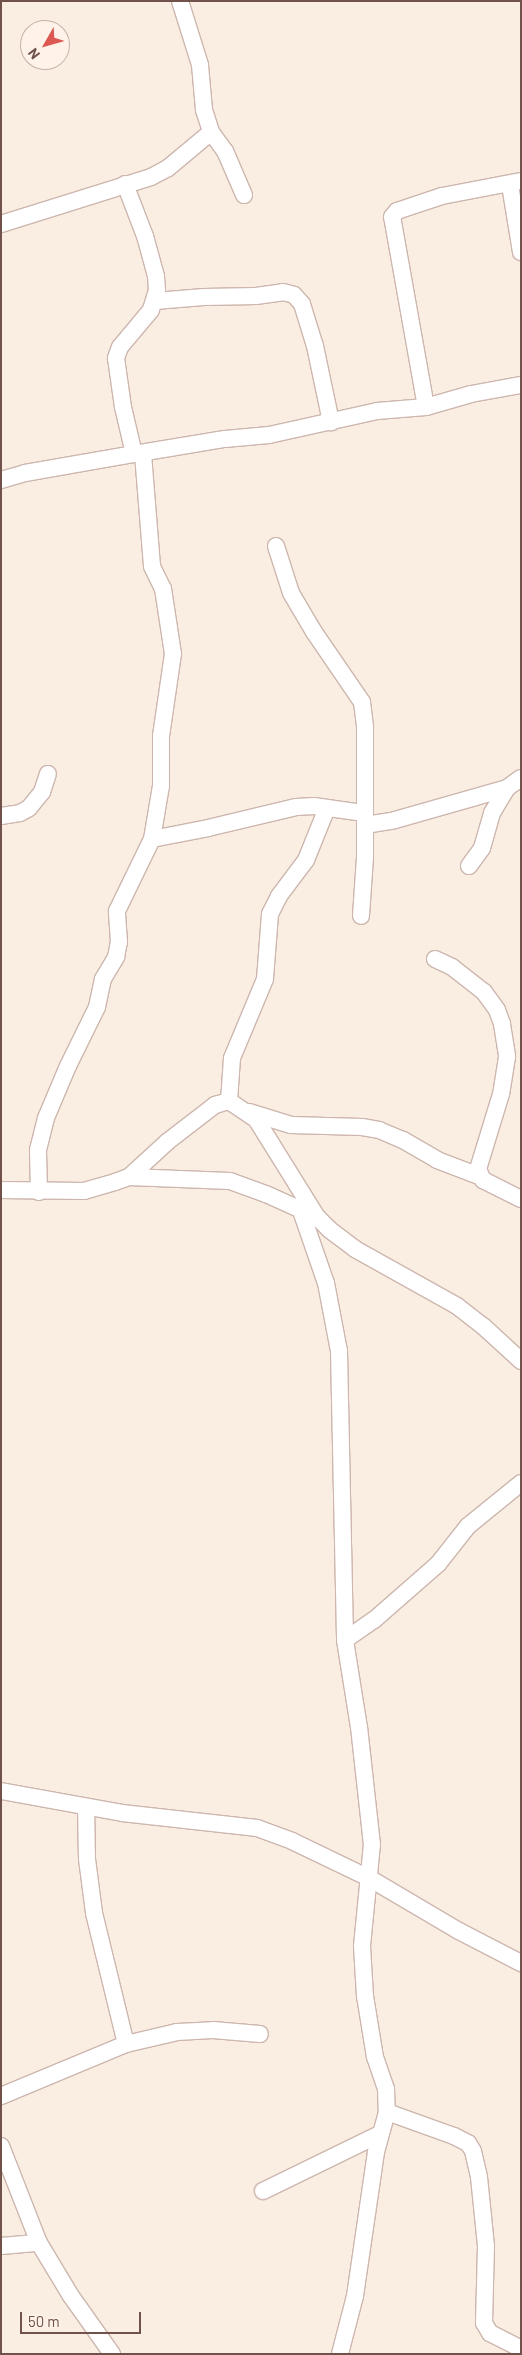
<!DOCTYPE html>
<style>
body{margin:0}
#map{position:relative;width:522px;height:2355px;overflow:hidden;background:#faeee3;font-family:Barlow,sans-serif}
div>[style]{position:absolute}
.roads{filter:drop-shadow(1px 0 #cdb6ae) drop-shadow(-1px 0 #cdb6ae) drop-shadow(0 1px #cdb6ae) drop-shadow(0 -1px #cdb6ae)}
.minor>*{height:16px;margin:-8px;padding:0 8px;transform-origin:8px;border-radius:8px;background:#fff}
span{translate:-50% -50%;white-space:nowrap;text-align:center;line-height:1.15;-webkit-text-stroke:4.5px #fef2e9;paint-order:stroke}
.frame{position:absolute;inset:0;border:2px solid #70524b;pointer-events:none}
.north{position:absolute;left:20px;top:20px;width:50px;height:50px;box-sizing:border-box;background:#fef2e9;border:1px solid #c5b2aa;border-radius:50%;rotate:232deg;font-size:14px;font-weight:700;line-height:20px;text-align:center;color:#70524b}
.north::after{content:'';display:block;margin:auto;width:18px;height:22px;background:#dc5851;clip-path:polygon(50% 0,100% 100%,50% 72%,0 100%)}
.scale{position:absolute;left:20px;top:2312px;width:121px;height:22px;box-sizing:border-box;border:2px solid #70524b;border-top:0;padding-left:6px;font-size:15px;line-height:18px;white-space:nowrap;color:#70524b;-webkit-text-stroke:4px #fef2e9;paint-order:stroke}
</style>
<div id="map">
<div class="roads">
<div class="minor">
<i style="left:180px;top:1px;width:67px;rotate:72.6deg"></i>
<i style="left:200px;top:65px;width:45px;rotate:84.9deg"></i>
<i style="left:204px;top:110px;width:23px;rotate:72deg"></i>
<i style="left:211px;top:132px;width:24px;rotate:54deg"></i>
<i style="left:225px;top:151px;width:48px;rotate:66.6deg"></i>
<i style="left:125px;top:184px;width:56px;rotate:69deg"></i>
<i style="left:145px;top:236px;width:41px;rotate:74.6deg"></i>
<i style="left:156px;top:276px;width:14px;rotate:86deg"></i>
<i style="left:157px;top:290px;width:21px;rotate:107deg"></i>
<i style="left:151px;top:310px;width:48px;rotate:130deg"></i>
<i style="left:120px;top:347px;width:12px;rotate:110deg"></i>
<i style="left:116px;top:358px;width:49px;rotate:81.9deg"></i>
<i style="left:123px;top:407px;width:48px;rotate:76.8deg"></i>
<i style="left:510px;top:185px;width:68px;rotate:80.7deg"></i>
<i style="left:1px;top:224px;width:157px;rotate:-17.4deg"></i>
<i style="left:151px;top:177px;width:19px;rotate:-28deg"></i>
<i style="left:168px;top:168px;width:56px;rotate:-39.9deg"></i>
<i style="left:155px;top:301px;width:49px;rotate:-4.7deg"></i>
<i style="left:204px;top:297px;width:52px;rotate:-1.1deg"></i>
<i style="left:256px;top:296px;width:27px;rotate:-8deg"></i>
<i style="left:283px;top:292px;width:11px;rotate:15deg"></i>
<i style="left:294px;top:295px;width:12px;rotate:48deg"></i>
<i style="left:302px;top:304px;width:44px;rotate:72.8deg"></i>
<i style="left:315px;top:346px;width:78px;rotate:78.1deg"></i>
<i style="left:426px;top:407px;width:193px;rotate:-100.1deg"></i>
<i style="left:392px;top:217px;width:8px;rotate:-50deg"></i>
<i style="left:397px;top:211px;width:47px;rotate:-18.4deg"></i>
<i style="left:442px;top:196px;width:80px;rotate:-10.8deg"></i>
<i style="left:1px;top:480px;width:25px;rotate:-16deg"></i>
<i style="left:25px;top:473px;width:111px;rotate:-9.9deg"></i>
<i style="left:134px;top:454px;width:92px;rotate:-9.4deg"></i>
<i style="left:225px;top:439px;width:44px;rotate:-5.2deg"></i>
<i style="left:269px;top:435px;width:111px;rotate:-12.5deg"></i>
<i style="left:377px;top:411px;width:49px;rotate:-4.7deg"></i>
<i style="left:426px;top:407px;width:47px;rotate:-16.1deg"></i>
<i style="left:471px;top:394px;width:51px;rotate:-10.2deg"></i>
<i style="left:276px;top:546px;width:49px;rotate:72.3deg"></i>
<i style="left:291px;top:593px;width:45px;rotate:59.5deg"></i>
<i style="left:314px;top:632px;width:85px;rotate:55.6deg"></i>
<i style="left:362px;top:702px;width:26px;rotate:83deg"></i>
<i style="left:365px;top:728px;width:129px;rotate:90deg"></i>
<i style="left:365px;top:857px;width:59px;rotate:93.9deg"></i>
<i style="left:1px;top:816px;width:19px;rotate:-9deg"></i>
<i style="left:20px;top:813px;width:10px;rotate:-29deg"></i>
<i style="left:29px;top:808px;width:21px;rotate:-51deg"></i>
<i style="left:42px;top:792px;width:19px;rotate:-72deg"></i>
<i style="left:365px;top:825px;width:30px;rotate:-9deg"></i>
<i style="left:395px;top:820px;width:116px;rotate:-15.9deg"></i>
<i style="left:152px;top:839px;width:57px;rotate:-11.1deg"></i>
<i style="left:208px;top:828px;width:90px;rotate:-13.4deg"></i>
<i style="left:296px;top:807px;width:18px;rotate:-3deg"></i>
<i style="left:314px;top:806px;width:49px;rotate:8.1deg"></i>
<i style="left:469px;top:866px;width:22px;rotate:-54deg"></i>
<i style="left:482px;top:848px;width:36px;rotate:-74deg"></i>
<i style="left:492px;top:813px;width:29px;rotate:-59deg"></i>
<i style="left:507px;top:788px;width:17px;rotate:-36deg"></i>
<i style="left:435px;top:959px;width:19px;rotate:25deg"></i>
<i style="left:452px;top:967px;width:41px;rotate:38deg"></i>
<i style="left:484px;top:992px;width:22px;rotate:54deg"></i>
<i style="left:497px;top:1010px;width:15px;rotate:70deg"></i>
<i style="left:502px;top:1024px;width:33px;rotate:81deg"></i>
<i style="left:507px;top:1057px;width:37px;rotate:99deg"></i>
<i style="left:501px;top:1094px;width:78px;rotate:107deg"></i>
<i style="left:478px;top:1169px;width:12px;rotate:66deg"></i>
<i style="left:483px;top:1180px;width:42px;rotate:26.6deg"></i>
<i style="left:229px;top:1101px;width:43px;rotate:-86deg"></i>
<i style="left:232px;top:1058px;width:86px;rotate:-67.3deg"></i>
<i style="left:265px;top:979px;width:65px;rotate:-85.6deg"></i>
<i style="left:270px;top:914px;width:20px;rotate:-63deg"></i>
<i style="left:279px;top:896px;width:45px;rotate:-53.1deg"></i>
<i style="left:306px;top:860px;width:56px;rotate:-68deg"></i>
<i style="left:249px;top:1112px;width:44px;rotate:17.2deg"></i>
<i style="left:291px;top:1125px;width:71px;rotate:1.6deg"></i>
<i style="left:362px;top:1127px;width:17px;rotate:10deg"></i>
<i style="left:379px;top:1130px;width:26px;rotate:23deg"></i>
<i style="left:403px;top:1140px;width:39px;rotate:30deg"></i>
<i style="left:437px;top:1160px;width:45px;rotate:20.9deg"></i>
<i style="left:129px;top:1177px;width:101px;rotate:2.3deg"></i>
<i style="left:230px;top:1181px;width:38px;rotate:20deg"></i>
<i style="left:266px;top:1194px;width:48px;rotate:24.4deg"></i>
<i style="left:1px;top:1190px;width:83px;rotate:0.7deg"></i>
<i style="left:84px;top:1191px;width:32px;rotate:-16deg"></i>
<i style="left:115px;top:1182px;width:15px;rotate:-20deg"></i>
<i style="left:129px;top:1177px;width:52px;rotate:-42.6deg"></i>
<i style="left:167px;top:1142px;width:61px;rotate:-37.6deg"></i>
<i style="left:215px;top:1105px;width:15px;rotate:-16deg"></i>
<i style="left:229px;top:1101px;width:32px;rotate:34deg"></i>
<i style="left:256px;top:1119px;width:115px;rotate:58.1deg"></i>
<i style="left:317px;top:1217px;width:18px;rotate:45deg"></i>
<i style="left:330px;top:1230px;width:31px;rotate:37deg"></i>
<i style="left:355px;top:1249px;width:117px;rotate:29.2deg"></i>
<i style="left:457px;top:1306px;width:33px;rotate:38deg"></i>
<i style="left:483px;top:1326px;width:52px;rotate:42.6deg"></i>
<i style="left:39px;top:1192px;width:42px;rotate:-91.4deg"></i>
<i style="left:38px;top:1150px;width:33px;rotate:-76deg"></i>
<i style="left:46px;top:1118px;width:56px;rotate:-67.1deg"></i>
<i style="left:68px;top:1066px;width:66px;rotate:-63.8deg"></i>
<i style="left:97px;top:1007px;width:29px;rotate:-78deg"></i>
<i style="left:103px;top:979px;width:26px;rotate:-59deg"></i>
<i style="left:116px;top:957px;width:15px;rotate:-79deg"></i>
<i style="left:119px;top:942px;width:31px;rotate:-94deg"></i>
<i style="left:117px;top:911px;width:80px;rotate:-64.1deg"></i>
<i style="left:152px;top:839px;width:54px;rotate:-80.4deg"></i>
<i style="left:161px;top:786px;width:50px;rotate:-90deg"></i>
<i style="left:161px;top:736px;width:83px;rotate:-81.7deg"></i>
<i style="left:173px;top:654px;width:66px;rotate:-98.7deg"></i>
<i style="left:163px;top:589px;width:25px;rotate:-116deg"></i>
<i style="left:152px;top:566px;width:113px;rotate:-94.6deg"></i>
<i style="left:301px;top:1211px;width:76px;rotate:70.9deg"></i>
<i style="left:326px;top:1283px;width:69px;rotate:79.2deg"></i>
<i style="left:339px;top:1351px;width:289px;rotate:88.8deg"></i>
<i style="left:345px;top:1640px;width:88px;rotate:80.9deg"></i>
<i style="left:359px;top:1727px;width:118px;rotate:83.7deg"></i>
<i style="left:372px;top:1844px;width:102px;rotate:95.6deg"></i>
<i style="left:362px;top:1946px;width:50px;rotate:86.6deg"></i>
<i style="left:365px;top:1996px;width:62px;rotate:80.7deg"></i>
<i style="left:375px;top:2057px;width:34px;rotate:71deg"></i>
<i style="left:386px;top:2089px;width:23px;rotate:88deg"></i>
<i style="left:387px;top:2112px;width:41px;rotate:105.4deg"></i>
<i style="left:376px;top:2152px;width:146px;rotate:98.3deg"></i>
<i style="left:355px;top:2296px;width:60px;rotate:104.5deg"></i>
<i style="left:345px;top:1640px;width:35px;rotate:-35deg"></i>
<i style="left:374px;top:1620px;width:85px;rotate:-41.2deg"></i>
<i style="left:438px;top:1564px;width:48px;rotate:-51.7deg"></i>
<i style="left:468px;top:1526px;width:68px;rotate:-39.1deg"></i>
<i style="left:1px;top:1791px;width:123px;rotate:10.3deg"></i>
<i style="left:122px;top:1813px;width:136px;rotate:6.3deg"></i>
<i style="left:257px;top:1828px;width:37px;rotate:20deg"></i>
<i style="left:292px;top:1841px;width:85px;rotate:25.7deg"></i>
<i style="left:369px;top:1878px;width:104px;rotate:30.5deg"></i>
<i style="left:459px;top:1931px;width:70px;rotate:27.3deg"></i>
<i style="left:86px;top:1807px;width:52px;rotate:88.9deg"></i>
<i style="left:87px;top:1859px;width:54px;rotate:82.6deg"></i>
<i style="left:94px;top:1913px;width:135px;rotate:76.3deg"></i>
<i style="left:1px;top:2096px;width:135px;rotate:-22.6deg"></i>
<i style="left:126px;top:2044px;width:52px;rotate:-13.2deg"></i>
<i style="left:177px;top:2032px;width:36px;rotate:-3deg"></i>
<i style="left:213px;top:2030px;width:47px;rotate:4.9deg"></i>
<i style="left:387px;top:2112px;width:71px;rotate:19.7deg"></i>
<i style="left:454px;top:2136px;width:16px;rotate:27deg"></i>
<i style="left:468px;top:2143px;width:9px;rotate:58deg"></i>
<i style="left:473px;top:2151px;width:27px;rotate:77deg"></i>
<i style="left:479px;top:2177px;width:69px;rotate:84.2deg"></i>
<i style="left:486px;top:2246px;width:77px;rotate:91.5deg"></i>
<i style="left:484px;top:2323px;width:12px;rotate:59deg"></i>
<i style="left:490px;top:2333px;width:35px;rotate:27deg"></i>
<i style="left:1px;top:2146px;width:104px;rotate:68.6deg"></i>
<i style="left:39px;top:2243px;width:62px;rotate:58.9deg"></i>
<i style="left:71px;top:2296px;width:71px;rotate:54.7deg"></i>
<i style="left:263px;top:2191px;width:130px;rotate:-26deg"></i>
<i style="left:1px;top:2246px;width:38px;rotate:-5deg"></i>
</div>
</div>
<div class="frame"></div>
<div class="north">N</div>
<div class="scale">50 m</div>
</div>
